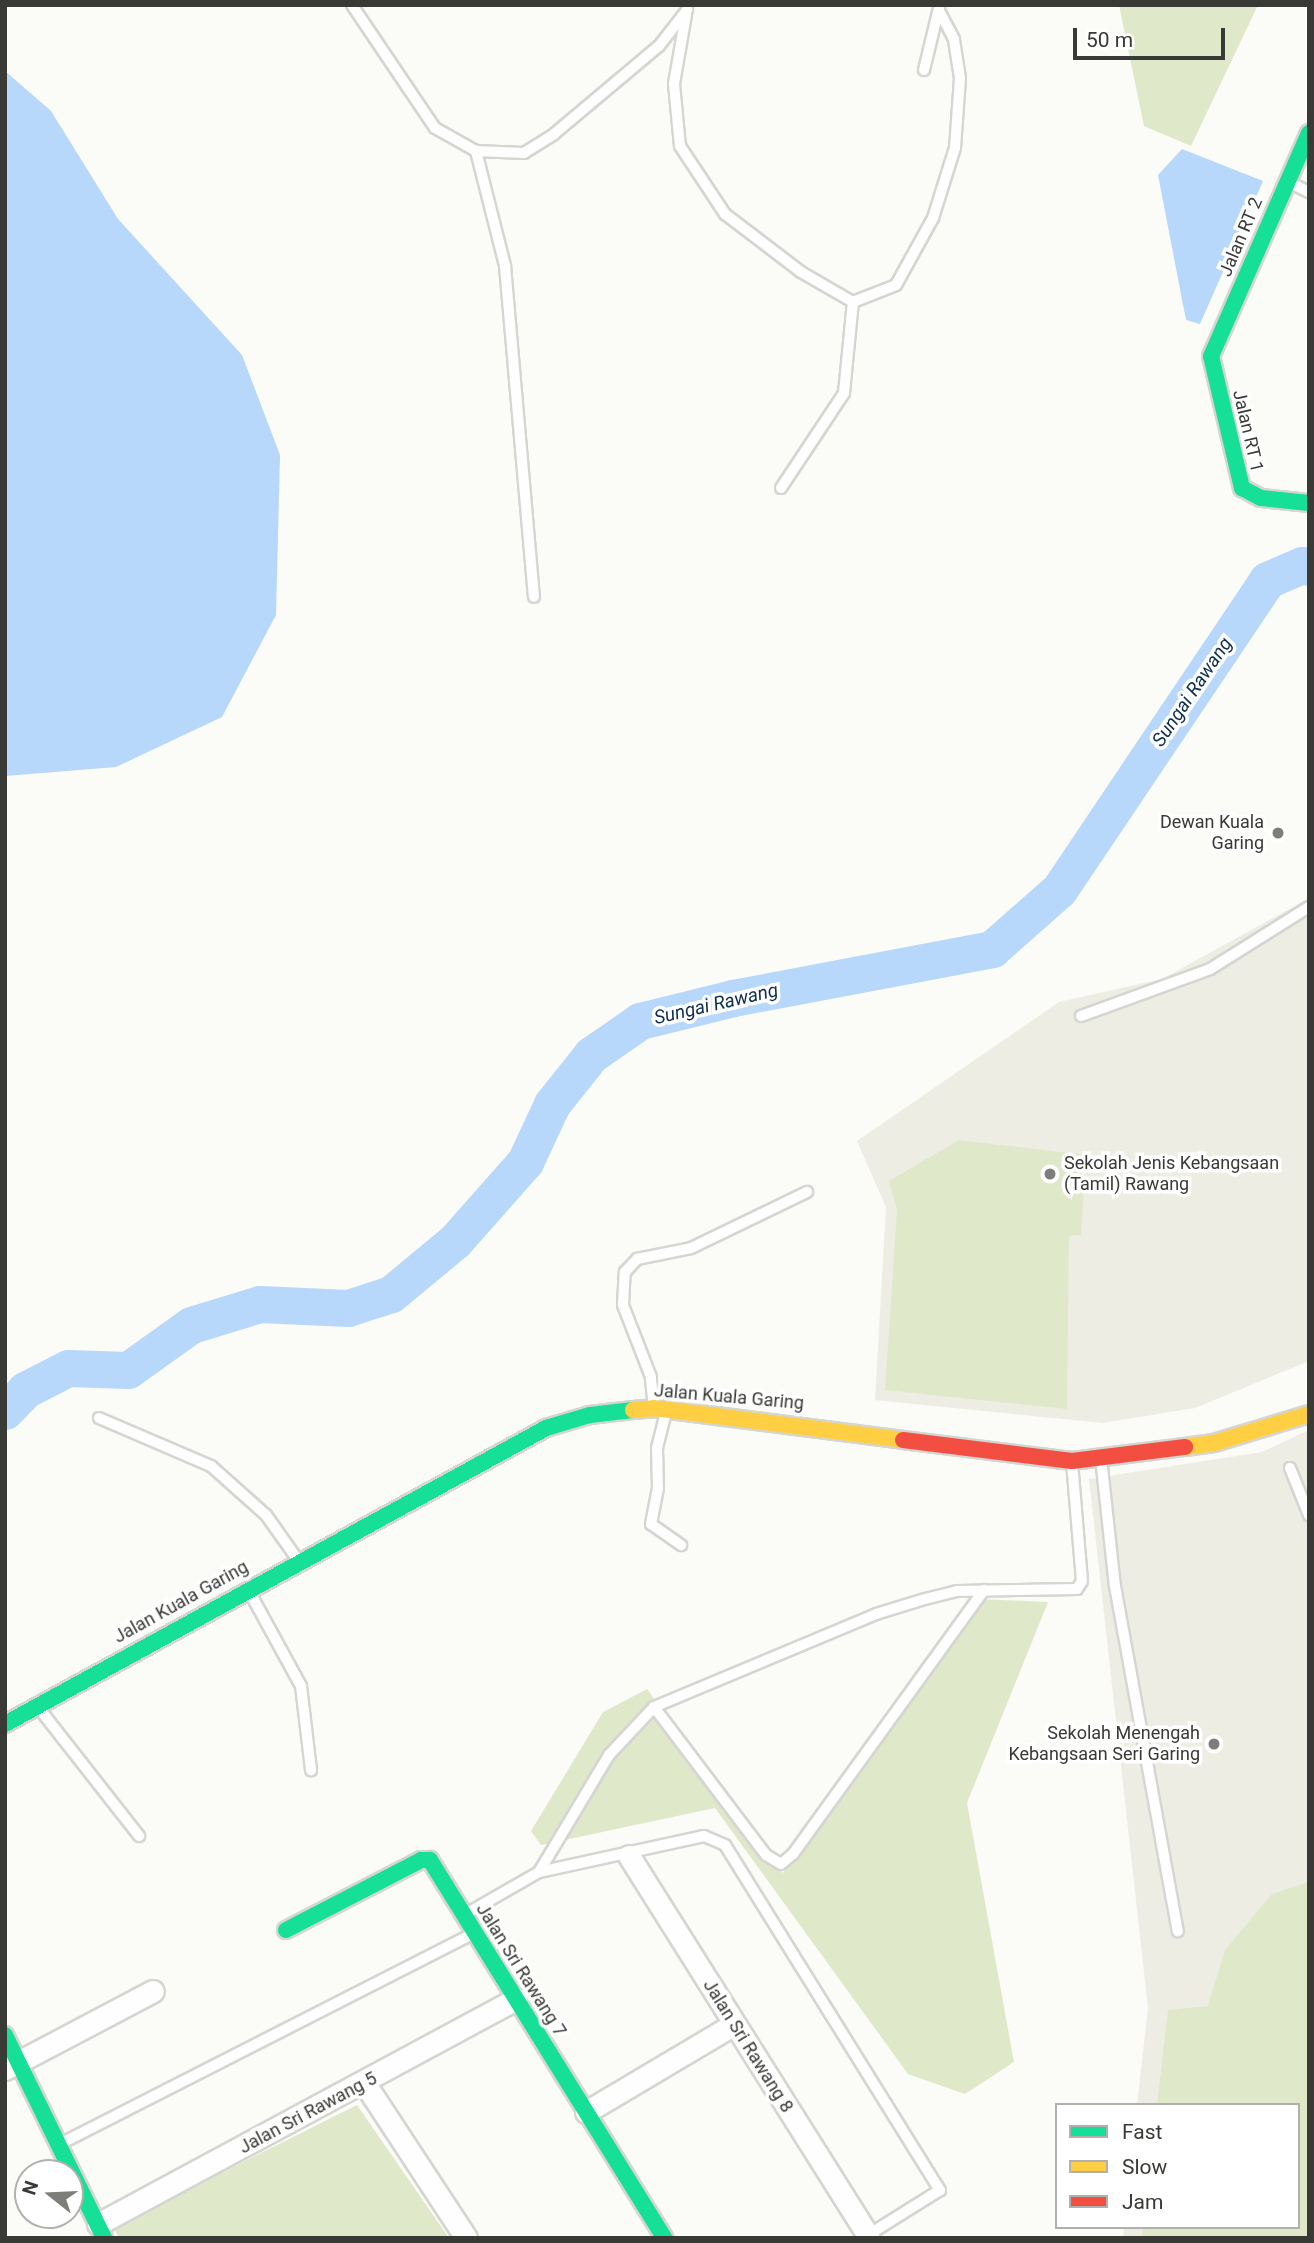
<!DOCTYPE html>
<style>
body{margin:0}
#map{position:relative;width:1314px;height:2243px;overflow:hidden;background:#fbfbf7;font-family:Roboto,sans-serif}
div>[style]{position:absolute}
.built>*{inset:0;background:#eeede4}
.green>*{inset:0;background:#e0e8ca}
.water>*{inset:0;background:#b7d7fb}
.river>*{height:37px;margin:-18.5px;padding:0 18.5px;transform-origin:18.5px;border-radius:18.5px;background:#b7d7fb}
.roads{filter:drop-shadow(2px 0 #d5d5d2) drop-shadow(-2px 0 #d5d5d2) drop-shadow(0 2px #d5d5d2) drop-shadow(0 -2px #d5d5d2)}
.lane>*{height:10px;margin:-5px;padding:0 5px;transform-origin:5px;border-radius:5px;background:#fefefe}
.street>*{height:21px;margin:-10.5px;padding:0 10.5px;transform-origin:10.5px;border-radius:10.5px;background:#fefefe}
.fast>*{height:16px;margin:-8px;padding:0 8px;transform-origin:8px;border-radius:8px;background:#16e098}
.slow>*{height:16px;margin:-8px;padding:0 8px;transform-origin:8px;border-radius:8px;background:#ffcf43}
.jam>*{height:16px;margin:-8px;padding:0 8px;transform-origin:8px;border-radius:8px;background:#f24e42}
.dots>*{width:19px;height:19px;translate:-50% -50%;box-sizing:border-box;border:4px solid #fff;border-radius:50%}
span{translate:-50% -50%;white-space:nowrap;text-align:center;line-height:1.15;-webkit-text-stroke:7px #fff;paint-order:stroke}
.street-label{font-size:18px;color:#393936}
.poi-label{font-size:18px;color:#393936}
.right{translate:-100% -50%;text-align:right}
.left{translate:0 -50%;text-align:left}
.water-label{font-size:19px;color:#0e2e50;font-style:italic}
.frame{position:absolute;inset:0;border:7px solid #393936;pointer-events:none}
.legend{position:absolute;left:1055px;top:2103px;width:245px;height:126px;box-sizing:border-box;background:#fff;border:2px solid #b0b0af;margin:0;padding:9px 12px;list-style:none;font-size:21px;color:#393936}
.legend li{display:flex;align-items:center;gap:14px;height:35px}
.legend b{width:35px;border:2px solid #b0b0af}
.north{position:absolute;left:14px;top:2159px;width:70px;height:70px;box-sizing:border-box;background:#fff;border:2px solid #b0b0af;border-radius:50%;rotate:288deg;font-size:19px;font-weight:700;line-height:28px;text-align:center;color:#393936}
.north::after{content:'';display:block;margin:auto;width:24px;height:32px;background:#7d7d7a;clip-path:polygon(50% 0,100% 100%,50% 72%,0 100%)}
.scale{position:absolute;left:1073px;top:28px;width:152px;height:32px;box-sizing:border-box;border:4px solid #393936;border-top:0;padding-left:9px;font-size:21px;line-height:24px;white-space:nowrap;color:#393936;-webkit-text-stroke:5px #fff;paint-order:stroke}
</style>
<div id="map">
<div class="built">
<i style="clip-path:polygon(1309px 898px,1309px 1361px,1195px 1408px,1102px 1423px,875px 1400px,886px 1207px,857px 1141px,1059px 1002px,1162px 979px)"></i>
<i style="clip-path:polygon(1309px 1430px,1309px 2238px,1123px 2238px,1124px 2227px,1298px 2227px,1298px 2105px,1137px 2105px,1148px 2008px,1089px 1479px,1262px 1452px)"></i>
</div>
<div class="green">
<i style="clip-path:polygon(1119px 5px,1258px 5px,1191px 146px,1144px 126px)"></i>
<i style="clip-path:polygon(959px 1140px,1086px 1155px,1081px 1235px,1069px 1236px,1067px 1409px,885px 1390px,897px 1210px,889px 1181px)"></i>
<i style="clip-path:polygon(980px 1599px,1048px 1602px,967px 1803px,1014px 2062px,965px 2094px,908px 2074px,715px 1808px,541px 1845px,531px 1831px,603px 1712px,647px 1689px,783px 1873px)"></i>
<i style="clip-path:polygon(1309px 1882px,1309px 2238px,1142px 2238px,1143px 2227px,1298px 2227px,1298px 2105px,1157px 2105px,1168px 2010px,1208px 2006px,1225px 1950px,1272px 1894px)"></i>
<i style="clip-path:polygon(357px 2105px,449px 2238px,119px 2238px,113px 2227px)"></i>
</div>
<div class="water">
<i style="clip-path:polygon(5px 71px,51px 111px,118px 219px,242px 355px,280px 455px,276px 615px,222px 717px,116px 767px,5px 776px)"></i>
<i style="clip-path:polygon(1182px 149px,1263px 181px,1200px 324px,1186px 320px,1158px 175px)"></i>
</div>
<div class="river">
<i style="left:5px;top:1411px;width:29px;rotate:-46deg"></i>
<i style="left:25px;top:1390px;width:48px;rotate:-27.1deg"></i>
<i style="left:68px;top:1368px;width:60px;rotate:1.9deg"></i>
<i style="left:128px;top:1370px;width:77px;rotate:-35.5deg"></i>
<i style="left:191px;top:1325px;width:72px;rotate:-16.9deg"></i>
<i style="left:260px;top:1304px;width:88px;rotate:2.6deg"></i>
<i style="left:348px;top:1308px;width:45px;rotate:-18deg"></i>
<i style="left:391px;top:1294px;width:83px;rotate:-39.6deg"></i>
<i style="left:455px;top:1241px;width:106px;rotate:-48.5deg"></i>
<i style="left:525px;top:1162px;width:64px;rotate:-65deg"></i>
<i style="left:552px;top:1104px;width:63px;rotate:-51.5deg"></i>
<i style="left:591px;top:1055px;width:60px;rotate:-34.8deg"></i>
<i style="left:640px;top:1021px;width:96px;rotate:-13.9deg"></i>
<i style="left:733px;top:998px;width:264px;rotate:-10.7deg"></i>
<i style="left:992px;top:949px;width:89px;rotate:-41.4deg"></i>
<i style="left:1059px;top:890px;width:373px;rotate:-56.1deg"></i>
<i style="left:1267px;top:580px;width:38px;rotate:-23deg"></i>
<i style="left:1302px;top:565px;width:7px;rotate:16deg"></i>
</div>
<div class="roads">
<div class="lane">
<i style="left:352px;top:5px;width:148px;rotate:56deg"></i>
<i style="left:435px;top:128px;width:47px;rotate:29.3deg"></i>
<i style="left:476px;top:151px;width:48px;rotate:2.4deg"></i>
<i style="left:524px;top:153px;width:36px;rotate:-32deg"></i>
<i style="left:554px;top:134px;width:137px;rotate:-40deg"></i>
<i style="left:659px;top:46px;width:46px;rotate:-52.1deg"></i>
<i style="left:686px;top:15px;width:70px;rotate:99.9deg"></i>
<i style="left:674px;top:84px;width:62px;rotate:84.5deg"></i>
<i style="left:680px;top:146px;width:82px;rotate:56.5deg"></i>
<i style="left:725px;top:214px;width:96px;rotate:37.3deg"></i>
<i style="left:801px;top:272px;width:60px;rotate:30deg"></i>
<i style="left:924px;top:70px;width:64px;rotate:-76.4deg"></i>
<i style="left:476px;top:151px;width:119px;rotate:75.8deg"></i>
<i style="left:505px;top:266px;width:332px;rotate:85deg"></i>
<i style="left:1289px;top:182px;width:22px;rotate:27deg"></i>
<i style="left:781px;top:488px;width:114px;rotate:-56.4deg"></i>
<i style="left:844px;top:393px;width:91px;rotate:-84.4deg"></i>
<i style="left:853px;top:302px;width:46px;rotate:-21.6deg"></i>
<i style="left:896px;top:285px;width:77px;rotate:-61.1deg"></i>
<i style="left:933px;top:218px;width:73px;rotate:-72.6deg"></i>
<i style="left:955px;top:148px;width:70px;rotate:-85.9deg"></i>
<i style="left:960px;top:78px;width:39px;rotate:-99deg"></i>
<i style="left:954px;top:39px;width:32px;rotate:-118deg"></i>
<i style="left:1081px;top:1016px;width:137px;rotate:-20deg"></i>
<i style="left:1210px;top:969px;width:117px;rotate:-32.1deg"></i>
<i style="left:654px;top:1408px;width:31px;rotate:-96deg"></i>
<i style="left:651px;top:1377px;width:77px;rotate:-111.3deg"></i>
<i style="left:623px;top:1305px;width:33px;rotate:-87deg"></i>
<i style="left:625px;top:1272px;width:18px;rotate:-47deg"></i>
<i style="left:637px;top:1259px;width:55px;rotate:-11.5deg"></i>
<i style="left:691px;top:1248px;width:129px;rotate:-25.8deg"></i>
<i style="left:666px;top:1412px;width:37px;rotate:104deg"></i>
<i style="left:657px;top:1448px;width:40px;rotate:88.6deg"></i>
<i style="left:658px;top:1488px;width:37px;rotate:101deg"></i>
<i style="left:651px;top:1524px;width:37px;rotate:35deg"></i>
<i style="left:99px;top:1418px;width:122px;rotate:23.2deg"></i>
<i style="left:211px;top:1466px;width:74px;rotate:41.7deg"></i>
<i style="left:266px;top:1515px;width:55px;rotate:54.6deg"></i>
<i style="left:1101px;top:1458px;width:129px;rotate:83.8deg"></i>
<i style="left:1115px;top:1586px;width:351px;rotate:79.7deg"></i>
<i style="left:1290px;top:1468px;width:51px;rotate:68deg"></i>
<i style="left:249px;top:1591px;width:108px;rotate:61.3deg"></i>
<i style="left:301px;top:1686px;width:85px;rotate:83.2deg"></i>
<i style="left:38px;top:1707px;width:164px;rotate:51.9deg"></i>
<i style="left:654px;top:1707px;width:186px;rotate:52.9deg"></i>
<i style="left:766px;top:1855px;width:17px;rotate:31deg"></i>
<i style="left:781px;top:1864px;width:16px;rotate:-40deg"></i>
<i style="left:793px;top:1854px;width:326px;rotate:-54.1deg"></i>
<i style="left:539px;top:1872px;width:136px;rotate:-59.1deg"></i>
<i style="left:609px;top:1755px;width:66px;rotate:-46.8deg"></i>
<i style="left:654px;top:1707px;width:241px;rotate:-22.7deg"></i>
<i style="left:876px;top:1614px;width:51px;rotate:-17deg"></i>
<i style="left:925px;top:1599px;width:33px;rotate:-14deg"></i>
<i style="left:957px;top:1591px;width:120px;rotate:-1deg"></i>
<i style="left:1077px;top:1589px;width:9px;rotate:-58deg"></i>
<i style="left:1082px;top:1581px;width:120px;rotate:-94.8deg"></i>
<i style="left:464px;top:1915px;width:86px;rotate:-29.8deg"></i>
<i style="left:539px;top:1872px;width:169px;rotate:-12.3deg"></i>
<i style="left:704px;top:1836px;width:23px;rotate:23deg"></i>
<i style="left:725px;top:1845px;width:407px;rotate:58.1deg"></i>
<i style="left:940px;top:2190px;width:89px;rotate:147.9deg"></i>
<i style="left:62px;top:2143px;width:461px;rotate:-27deg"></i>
</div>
<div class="street">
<i style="left:629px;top:1856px;width:449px;rotate:57.8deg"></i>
<i style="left:5px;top:2069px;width:167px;rotate:-27.8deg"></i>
<i style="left:365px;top:2084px;width:184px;rotate:56.7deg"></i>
<i style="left:586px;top:2112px;width:172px;rotate:-30.7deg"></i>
<i style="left:98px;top:2224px;width:475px;rotate:-28.3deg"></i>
</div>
<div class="fast">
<i style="left:1309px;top:133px;width:244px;rotate:113.7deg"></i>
<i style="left:1211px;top:356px;width:136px;rotate:76.8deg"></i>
<i style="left:1242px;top:488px;width:21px;rotate:28deg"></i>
<i style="left:1261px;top:498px;width:48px;rotate:5.9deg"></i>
<i style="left:5px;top:1724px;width:617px;rotate:-28.68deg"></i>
<i style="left:546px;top:1428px;width:46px;rotate:-16.5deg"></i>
<i style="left:590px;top:1415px;width:43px;rotate:-6.6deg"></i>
<i style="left:286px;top:1930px;width:152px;rotate:-27.4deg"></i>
<i style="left:421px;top:1860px;width:9px"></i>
<i style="left:430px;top:1860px;width:445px;rotate:58.2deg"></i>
<i style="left:5px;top:2035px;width:226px;rotate:64deg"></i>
</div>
<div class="slow">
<i style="left:633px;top:1410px;width:21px;rotate:-5deg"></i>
<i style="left:654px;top:1408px;width:251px;rotate:7.3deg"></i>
<i style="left:1185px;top:1447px;width:29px;rotate:-8deg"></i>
<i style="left:1214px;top:1443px;width:99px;rotate:-17deg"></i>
</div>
<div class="jam">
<i style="left:903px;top:1440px;width:170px;rotate:7.1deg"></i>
<i style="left:1072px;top:1461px;width:114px;rotate:-7.1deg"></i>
</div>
</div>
<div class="dots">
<i style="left:1278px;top:833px;background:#7d7d7a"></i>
<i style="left:1050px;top:1174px;background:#7d7d7a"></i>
<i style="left:1214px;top:1744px;background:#7d7d7a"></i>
</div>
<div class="street-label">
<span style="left:1241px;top:237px;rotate:-67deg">Jalan RT 2</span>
<span style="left:1248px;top:431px;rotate:77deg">Jalan RT 1</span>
<span style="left:729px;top:1397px;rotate:5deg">Jalan Kuala Garing</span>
<span style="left:181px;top:1602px;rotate:-29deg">Jalan Kuala Garing</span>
<span style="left:521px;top:1970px;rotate:58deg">Jalan Sri Rawang 7</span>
<span style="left:748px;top:2046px;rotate:58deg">Jalan Sri Rawang 8</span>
<span style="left:308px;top:2113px;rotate:-28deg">Jalan Sri Rawang 5</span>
</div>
<div class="poi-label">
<span class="right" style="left:1264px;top:833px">Dewan Kuala<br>Garing</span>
<span class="left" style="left:1064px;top:1174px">Sekolah Jenis Kebangsaan<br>(Tamil) Rawang</span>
<span class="right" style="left:1200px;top:1744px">Sekolah Menengah<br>Kebangsaan Seri Garing</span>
</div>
<div class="water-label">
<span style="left:1192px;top:692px;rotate:-56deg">Sungai Rawang</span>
<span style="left:716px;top:1004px;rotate:-13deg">Sungai Rawang</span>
</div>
<div class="frame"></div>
<ul class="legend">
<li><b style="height:9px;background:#16e098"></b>Fast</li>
<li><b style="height:9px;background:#ffcf43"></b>Slow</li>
<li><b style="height:9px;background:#f24e42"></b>Jam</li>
</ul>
<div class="north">N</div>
<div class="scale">50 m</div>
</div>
